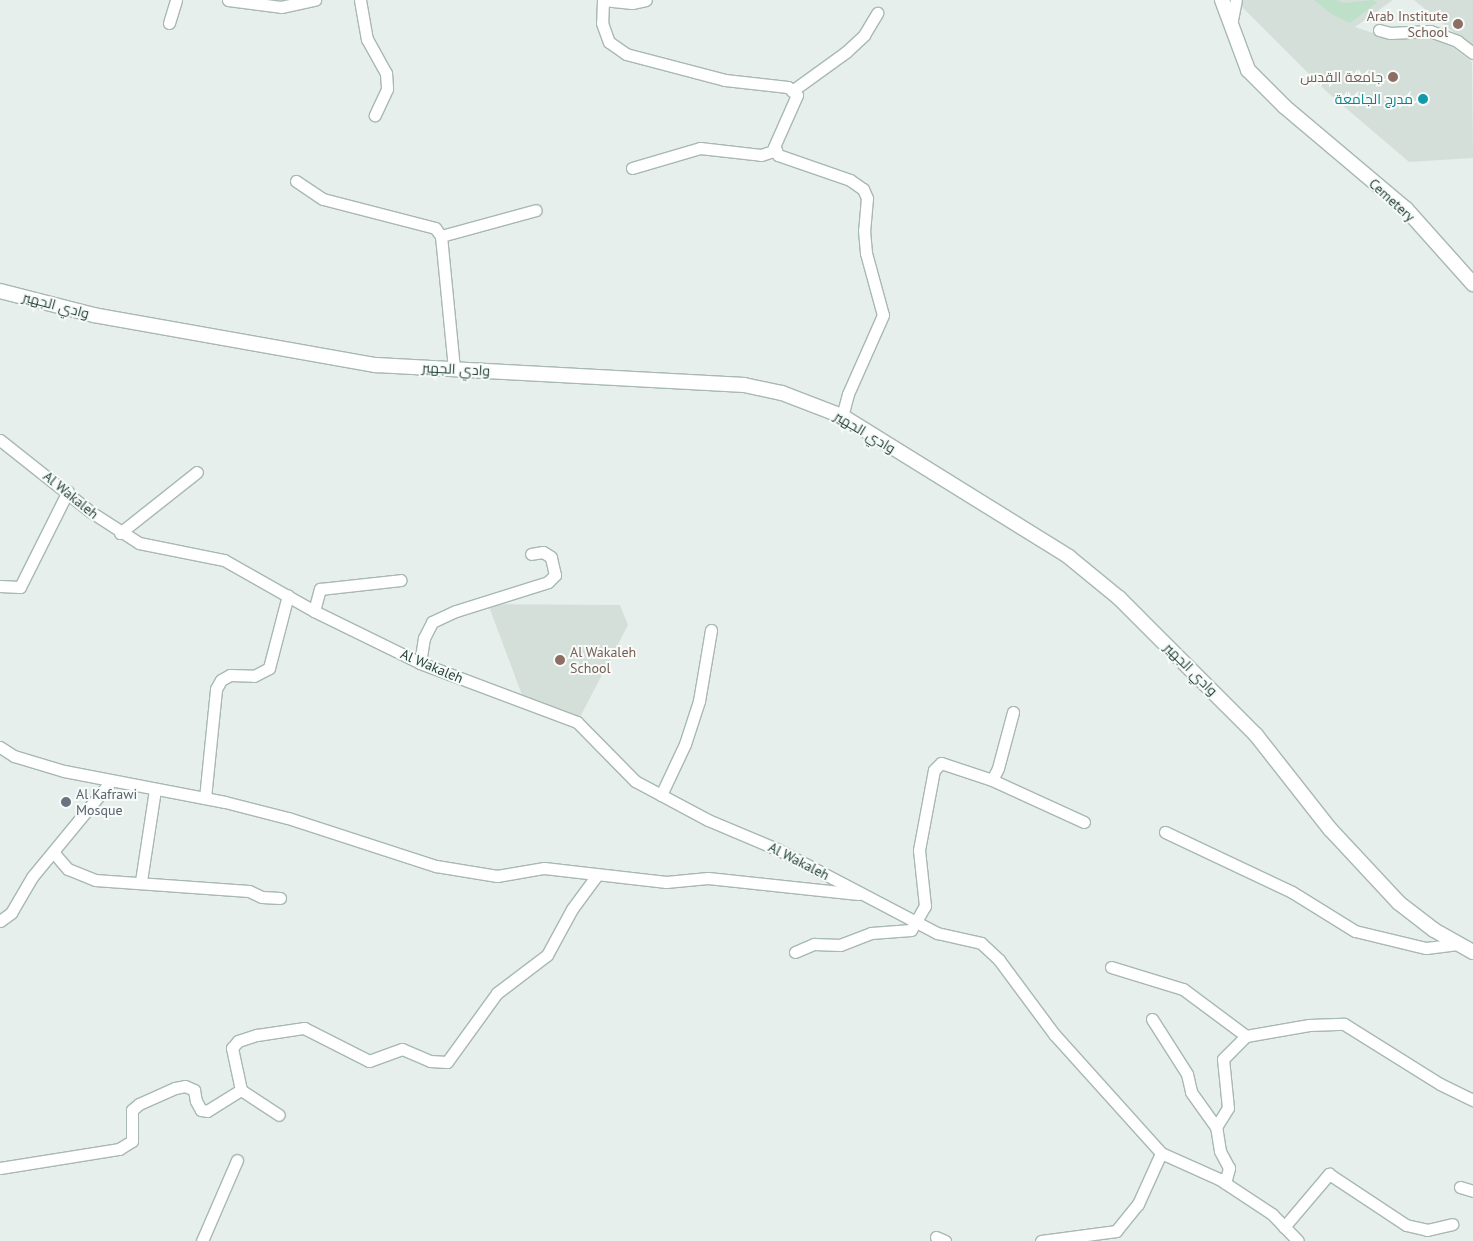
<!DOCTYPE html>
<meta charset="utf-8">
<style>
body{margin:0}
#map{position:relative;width:1473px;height:1241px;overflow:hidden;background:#e6efeb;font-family:"PT Sans",Cairo,sans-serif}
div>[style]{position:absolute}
.built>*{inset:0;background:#d4dfda}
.green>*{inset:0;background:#bfe0c8}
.roads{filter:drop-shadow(1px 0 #a8b8b2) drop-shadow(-1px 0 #a8b8b2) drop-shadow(0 1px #a8b8b2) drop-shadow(0 -1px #a8b8b2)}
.minor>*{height:11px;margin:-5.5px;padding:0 5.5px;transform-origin:5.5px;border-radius:5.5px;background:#fff}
.tertiary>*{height:14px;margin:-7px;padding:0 7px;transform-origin:7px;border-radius:7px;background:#fff}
.dots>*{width:14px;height:14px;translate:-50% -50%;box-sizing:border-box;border:2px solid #f7fbf9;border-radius:50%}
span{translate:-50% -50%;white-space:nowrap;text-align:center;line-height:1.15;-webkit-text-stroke:4px #f7fbf9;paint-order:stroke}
.education-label{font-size:14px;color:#785e54}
.right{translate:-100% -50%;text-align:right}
.left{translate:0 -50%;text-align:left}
.culture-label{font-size:14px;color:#0d838f}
.street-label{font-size:14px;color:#24423a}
.worship-label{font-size:14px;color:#5b616d}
</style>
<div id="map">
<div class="built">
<i style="clip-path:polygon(1235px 0,1393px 0,1355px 27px,1388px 38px,1407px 36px,1438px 40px,1450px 45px,1472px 62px,1473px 158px,1409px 162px,1326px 91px)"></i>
<i style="clip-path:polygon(1414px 0,1473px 0,1473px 48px)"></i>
<i style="clip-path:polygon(488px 604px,620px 605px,628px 625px,580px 717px,522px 695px)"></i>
</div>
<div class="green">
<i style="clip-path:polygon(1314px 0,1337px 0,1343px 3px,1373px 0,1377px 3px,1350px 23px,1331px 14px)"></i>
</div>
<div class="roads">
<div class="minor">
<i style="left:228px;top:0;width:53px;rotate:7.5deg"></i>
<i style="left:281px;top:7px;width:35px;rotate:-12deg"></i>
<i style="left:360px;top:0;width:40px;rotate:80deg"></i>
<i style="left:367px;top:39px;width:39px;rotate:61deg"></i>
<i style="left:386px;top:73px;width:16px;rotate:86deg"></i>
<i style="left:387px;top:89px;width:29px;rotate:115deg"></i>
<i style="left:603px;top:0;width:23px;rotate:92deg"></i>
<i style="left:602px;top:23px;width:20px;rotate:70deg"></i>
<i style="left:609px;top:42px;width:21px;rotate:35deg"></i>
<i style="left:626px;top:54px;width:102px;rotate:14.7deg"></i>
<i style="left:725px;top:80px;width:63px;rotate:6.3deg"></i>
<i style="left:788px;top:87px;width:12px;rotate:42deg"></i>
<i style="left:797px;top:95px;width:57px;rotate:113.9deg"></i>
<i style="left:774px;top:147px;width:9px;rotate:63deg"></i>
<i style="left:778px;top:155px;width:76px;rotate:19.1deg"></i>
<i style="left:850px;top:180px;width:16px;rotate:35deg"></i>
<i style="left:863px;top:189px;width:10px;rotate:66deg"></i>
<i style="left:867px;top:198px;width:32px;rotate:95deg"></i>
<i style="left:864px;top:230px;width:23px;rotate:85deg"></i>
<i style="left:866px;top:253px;width:64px;rotate:74.7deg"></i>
<i style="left:883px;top:315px;width:86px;rotate:113.9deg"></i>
<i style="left:848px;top:394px;width:23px;rotate:105deg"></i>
<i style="left:603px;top:0;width:29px;rotate:6deg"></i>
<i style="left:632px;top:3px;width:14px;rotate:-12deg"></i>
<i style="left:169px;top:23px;width:24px;rotate:-73deg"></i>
<i style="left:1231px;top:25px;width:25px;rotate:-79deg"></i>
<i style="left:1379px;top:30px;width:11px;rotate:15deg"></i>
<i style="left:1390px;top:33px;width:40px;rotate:-2.9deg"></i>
<i style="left:1430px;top:31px;width:29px;rotate:20deg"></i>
<i style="left:1457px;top:41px;width:20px;rotate:37deg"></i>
<i style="left:792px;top:91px;width:67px;rotate:-35.8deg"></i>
<i style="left:846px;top:52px;width:25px;rotate:-43deg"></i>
<i style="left:864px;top:35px;width:26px;rotate:-59deg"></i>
<i style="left:632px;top:168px;width:71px;rotate:-16.4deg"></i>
<i style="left:700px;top:148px;width:61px;rotate:6.5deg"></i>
<i style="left:761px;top:155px;width:16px;rotate:-18deg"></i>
<i style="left:296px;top:181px;width:32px;rotate:34deg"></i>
<i style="left:323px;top:199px;width:116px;rotate:14.5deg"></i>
<i style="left:435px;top:228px;width:10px;rotate:53deg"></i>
<i style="left:441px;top:236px;width:134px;rotate:84.4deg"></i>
<i style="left:441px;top:236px;width:98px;rotate:-15.3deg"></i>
<i style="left:0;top:440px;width:116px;rotate:38.4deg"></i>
<i style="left:91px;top:512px;width:57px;rotate:32.9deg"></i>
<i style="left:139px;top:543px;width:87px;rotate:11.3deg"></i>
<i style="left:224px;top:560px;width:103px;rotate:29.5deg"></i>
<i style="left:314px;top:611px;width:118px;rotate:26.1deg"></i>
<i style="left:420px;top:663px;width:168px;rotate:20.6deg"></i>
<i style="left:577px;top:722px;width:83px;rotate:45.5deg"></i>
<i style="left:635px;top:781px;width:83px;rotate:28.1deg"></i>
<i style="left:708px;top:820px;width:75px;rotate:22.8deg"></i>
<i style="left:777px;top:849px;width:181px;rotate:27.7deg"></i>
<i style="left:937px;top:933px;width:45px;rotate:12.8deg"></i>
<i style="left:981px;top:943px;width:25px;rotate:43deg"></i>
<i style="left:999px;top:960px;width:92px;rotate:53.4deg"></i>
<i style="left:1054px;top:1034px;width:160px;rotate:48deg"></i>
<i style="left:1161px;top:1153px;width:64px;rotate:24.1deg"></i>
<i style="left:1219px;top:1179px;width:64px;rotate:33.4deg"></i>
<i style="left:1272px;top:1214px;width:37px;rotate:46deg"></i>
<i style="left:120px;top:533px;width:98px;rotate:-38.4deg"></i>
<i style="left:0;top:586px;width:20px;rotate:3deg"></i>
<i style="left:20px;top:587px;width:107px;rotate:-63.4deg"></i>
<i style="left:314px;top:611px;width:23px;rotate:-75deg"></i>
<i style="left:320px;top:589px;width:81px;rotate:-6.3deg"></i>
<i style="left:420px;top:663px;width:25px;rotate:-81deg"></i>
<i style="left:424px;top:638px;width:18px;rotate:-63deg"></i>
<i style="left:432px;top:622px;width:26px;rotate:-25deg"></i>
<i style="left:456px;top:611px;width:96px;rotate:-17.5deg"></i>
<i style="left:548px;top:582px;width:10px;rotate:-45deg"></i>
<i style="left:555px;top:575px;width:18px;rotate:-103deg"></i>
<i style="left:551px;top:557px;width:9px;rotate:-148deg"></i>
<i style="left:543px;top:552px;width:12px;rotate:171deg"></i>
<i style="left:0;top:747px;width:17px;rotate:33deg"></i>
<i style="left:14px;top:756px;width:52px;rotate:16.7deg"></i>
<i style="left:64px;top:771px;width:164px;rotate:10.9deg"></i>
<i style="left:225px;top:802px;width:65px;rotate:14.3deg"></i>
<i style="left:288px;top:818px;width:156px;rotate:18deg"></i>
<i style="left:436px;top:866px;width:62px;rotate:9.3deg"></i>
<i style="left:497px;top:876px;width:48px;rotate:-9.7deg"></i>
<i style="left:544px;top:868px;width:123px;rotate:6.5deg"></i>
<i style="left:666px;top:882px;width:42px;rotate:-5.4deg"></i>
<i style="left:708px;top:878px;width:151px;rotate:6.1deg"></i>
<i style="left:992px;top:780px;width:101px;rotate:24.5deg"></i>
<i style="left:661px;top:795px;width:56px;rotate:-64.8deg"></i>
<i style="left:685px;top:744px;width:45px;rotate:-72deg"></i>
<i style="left:699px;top:701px;width:72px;rotate:-80.4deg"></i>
<i style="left:205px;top:798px;width:110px;rotate:-84.2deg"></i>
<i style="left:216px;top:689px;width:10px;rotate:-61deg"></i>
<i style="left:221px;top:680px;width:10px;rotate:-29deg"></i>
<i style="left:230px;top:675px;width:24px;rotate:2deg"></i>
<i style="left:254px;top:676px;width:17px;rotate:-28deg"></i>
<i style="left:269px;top:668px;width:75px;rotate:-75.4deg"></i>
<i style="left:1165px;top:832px;width:140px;rotate:25.3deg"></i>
<i style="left:1292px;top:892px;width:74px;rotate:31.8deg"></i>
<i style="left:1355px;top:931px;width:73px;rotate:13.5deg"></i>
<i style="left:1426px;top:948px;width:32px;rotate:-7deg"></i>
<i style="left:53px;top:852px;width:23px;rotate:49deg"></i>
<i style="left:68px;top:869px;width:29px;rotate:22deg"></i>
<i style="left:95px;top:880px;width:154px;rotate:4.1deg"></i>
<i style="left:249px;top:891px;width:14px;rotate:25deg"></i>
<i style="left:262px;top:897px;width:18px;rotate:3deg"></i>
<i style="left:141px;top:881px;width:93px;rotate:-81.3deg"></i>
<i style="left:0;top:921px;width:14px;rotate:-36deg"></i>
<i style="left:11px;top:913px;width:42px;rotate:-59.7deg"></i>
<i style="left:32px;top:877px;width:124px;rotate:-50.5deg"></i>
<i style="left:795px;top:952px;width:21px;rotate:-23deg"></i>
<i style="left:814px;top:944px;width:26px;rotate:2deg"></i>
<i style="left:840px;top:945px;width:33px;rotate:-21deg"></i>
<i style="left:871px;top:933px;width:40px;rotate:-4.3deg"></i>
<i style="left:911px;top:930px;width:28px;rotate:-60deg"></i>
<i style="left:925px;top:906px;width:56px;rotate:-96.1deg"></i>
<i style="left:919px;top:850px;width:81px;rotate:-79.4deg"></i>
<i style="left:934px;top:770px;width:10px;rotate:-45deg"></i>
<i style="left:941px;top:763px;width:54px;rotate:18.4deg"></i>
<i style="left:992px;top:780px;width:13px;rotate:-63deg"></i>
<i style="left:998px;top:768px;width:58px;rotate:-75deg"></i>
<i style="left:1111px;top:967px;width:75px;rotate:17deg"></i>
<i style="left:1183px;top:989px;width:79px;rotate:36.7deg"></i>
<i style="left:1152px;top:1019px;width:65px;rotate:57.5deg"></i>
<i style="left:1187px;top:1074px;width:18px;rotate:77deg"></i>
<i style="left:1191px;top:1092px;width:43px;rotate:54.5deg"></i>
<i style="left:241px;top:1090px;width:45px;rotate:33.3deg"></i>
<i style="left:0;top:1168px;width:121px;rotate:-9.1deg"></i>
<i style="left:119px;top:1149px;width:15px;rotate:-32deg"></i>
<i style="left:132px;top:1141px;width:31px;rotate:-90deg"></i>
<i style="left:132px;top:1110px;width:9px;rotate:-41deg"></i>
<i style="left:139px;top:1104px;width:39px;rotate:-24deg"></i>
<i style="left:175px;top:1088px;width:10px;rotate:-11deg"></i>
<i style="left:185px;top:1086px;width:10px;rotate:24deg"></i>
<i style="left:194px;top:1090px;width:11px;rotate:80deg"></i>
<i style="left:196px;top:1101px;width:10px;rotate:61deg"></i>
<i style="left:201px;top:1110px;width:6px;rotate:9deg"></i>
<i style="left:207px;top:1111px;width:40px;rotate:-32deg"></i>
<i style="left:241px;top:1090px;width:43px;rotate:-102.1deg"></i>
<i style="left:232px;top:1048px;width:9px;rotate:-49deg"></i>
<i style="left:238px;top:1041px;width:20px;rotate:-18deg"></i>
<i style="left:257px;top:1035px;width:48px;rotate:-8.5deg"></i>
<i style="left:304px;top:1028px;width:73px;rotate:26.9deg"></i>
<i style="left:369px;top:1061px;width:35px;rotate:-20deg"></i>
<i style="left:402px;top:1049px;width:30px;rotate:23deg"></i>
<i style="left:430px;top:1061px;width:17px;rotate:3deg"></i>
<i style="left:447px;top:1062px;width:85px;rotate:-54.1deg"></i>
<i style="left:497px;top:993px;width:63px;rotate:-37.2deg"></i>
<i style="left:547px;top:955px;width:52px;rotate:-61.5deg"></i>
<i style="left:572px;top:909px;width:42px;rotate:-53.7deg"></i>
<i style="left:1225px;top:1183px;width:16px;rotate:-75deg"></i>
<i style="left:1229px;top:1168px;width:19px;rotate:-118deg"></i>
<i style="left:1220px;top:1151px;width:24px;rotate:-99deg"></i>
<i style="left:1216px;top:1127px;width:22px;rotate:-58deg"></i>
<i style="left:1228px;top:1108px;width:49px;rotate:-95.8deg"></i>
<i style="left:1223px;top:1059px;width:33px;rotate:-45deg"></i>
<i style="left:1246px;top:1036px;width:64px;rotate:-9.9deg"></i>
<i style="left:1309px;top:1025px;width:35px;rotate:-2deg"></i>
<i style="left:1344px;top:1024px;width:113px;rotate:32deg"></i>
<i style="left:1440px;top:1084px;width:37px;rotate:26deg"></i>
<i style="left:1460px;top:1187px;width:14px;rotate:17deg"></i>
<i style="left:1284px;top:1227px;width:70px;rotate:-49.7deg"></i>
<i style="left:1329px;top:1174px;width:92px;rotate:33.5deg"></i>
<i style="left:1406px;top:1225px;width:22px;rotate:13deg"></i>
<i style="left:1427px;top:1230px;width:26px;rotate:-13deg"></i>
<i style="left:936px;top:1237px;width:10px;rotate:24deg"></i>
<i style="left:202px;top:1241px;width:88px;rotate:-66.6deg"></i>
<i style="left:1041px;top:1241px;width:76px;rotate:-7.6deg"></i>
<i style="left:1116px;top:1231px;width:35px;rotate:-51deg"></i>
<i style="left:1138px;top:1204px;width:56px;rotate:-65.7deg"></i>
</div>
<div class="tertiary">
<i style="left:1222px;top:0;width:75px;rotate:69.6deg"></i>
<i style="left:1248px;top:70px;width:52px;rotate:45deg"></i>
<i style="left:1285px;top:107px;width:158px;rotate:40.1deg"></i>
<i style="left:1406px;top:209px;width:101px;rotate:48.2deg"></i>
<i style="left:0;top:291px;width:97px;rotate:14.3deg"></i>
<i style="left:94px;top:315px;width:286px;rotate:10.1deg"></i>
<i style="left:376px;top:365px;width:369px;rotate:3.1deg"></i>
<i style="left:744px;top:385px;width:39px;rotate:12deg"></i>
<i style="left:782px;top:393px;width:64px;rotate:21deg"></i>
<i style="left:842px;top:416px;width:267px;rotate:31.8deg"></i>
<i style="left:1069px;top:557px;width:65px;rotate:39.4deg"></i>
<i style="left:1119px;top:598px;width:194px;rotate:45deg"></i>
<i style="left:1256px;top:735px;width:120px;rotate:51.8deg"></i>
<i style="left:1330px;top:829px;width:101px;rotate:47deg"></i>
<i style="left:1399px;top:903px;width:44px;rotate:37.6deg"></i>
<i style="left:1434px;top:930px;width:45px;rotate:29.4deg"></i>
</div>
</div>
<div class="dots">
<i style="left:1458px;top:24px;background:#8d6e63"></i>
<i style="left:1393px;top:77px;background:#8d6e63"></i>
<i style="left:1423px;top:99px;background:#0f9aa8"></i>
<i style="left:560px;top:660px;background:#8d6e63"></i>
<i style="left:66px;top:802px;background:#6b7280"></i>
</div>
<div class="education-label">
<span class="right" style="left:1448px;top:24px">Arab Institute<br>School</span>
<span class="right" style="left:1383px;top:77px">جامعة القدس</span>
<span class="left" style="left:570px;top:660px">Al Wakaleh<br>School</span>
</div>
<div class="culture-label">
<span class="right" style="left:1413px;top:99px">مدرج الجامعة</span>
</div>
<div class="street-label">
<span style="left:1392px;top:200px;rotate:42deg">Cemetery</span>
<span style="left:56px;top:305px;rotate:15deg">وادي الجهير</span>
<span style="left:456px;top:369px;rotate:3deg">وادي الجهير</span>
<span style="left:865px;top:432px;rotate:31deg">وادي الجهير</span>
<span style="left:71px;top:495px;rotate:39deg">Al Wakaleh</span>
<span style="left:432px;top:666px;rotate:23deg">Al Wakaleh</span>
<span style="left:1191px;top:669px;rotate:45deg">وادي الجهير</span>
<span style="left:799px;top:861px;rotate:27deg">Al Wakaleh</span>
</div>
<div class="worship-label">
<span class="left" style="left:76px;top:802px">Al Kafrawi<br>Mosque</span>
</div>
</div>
